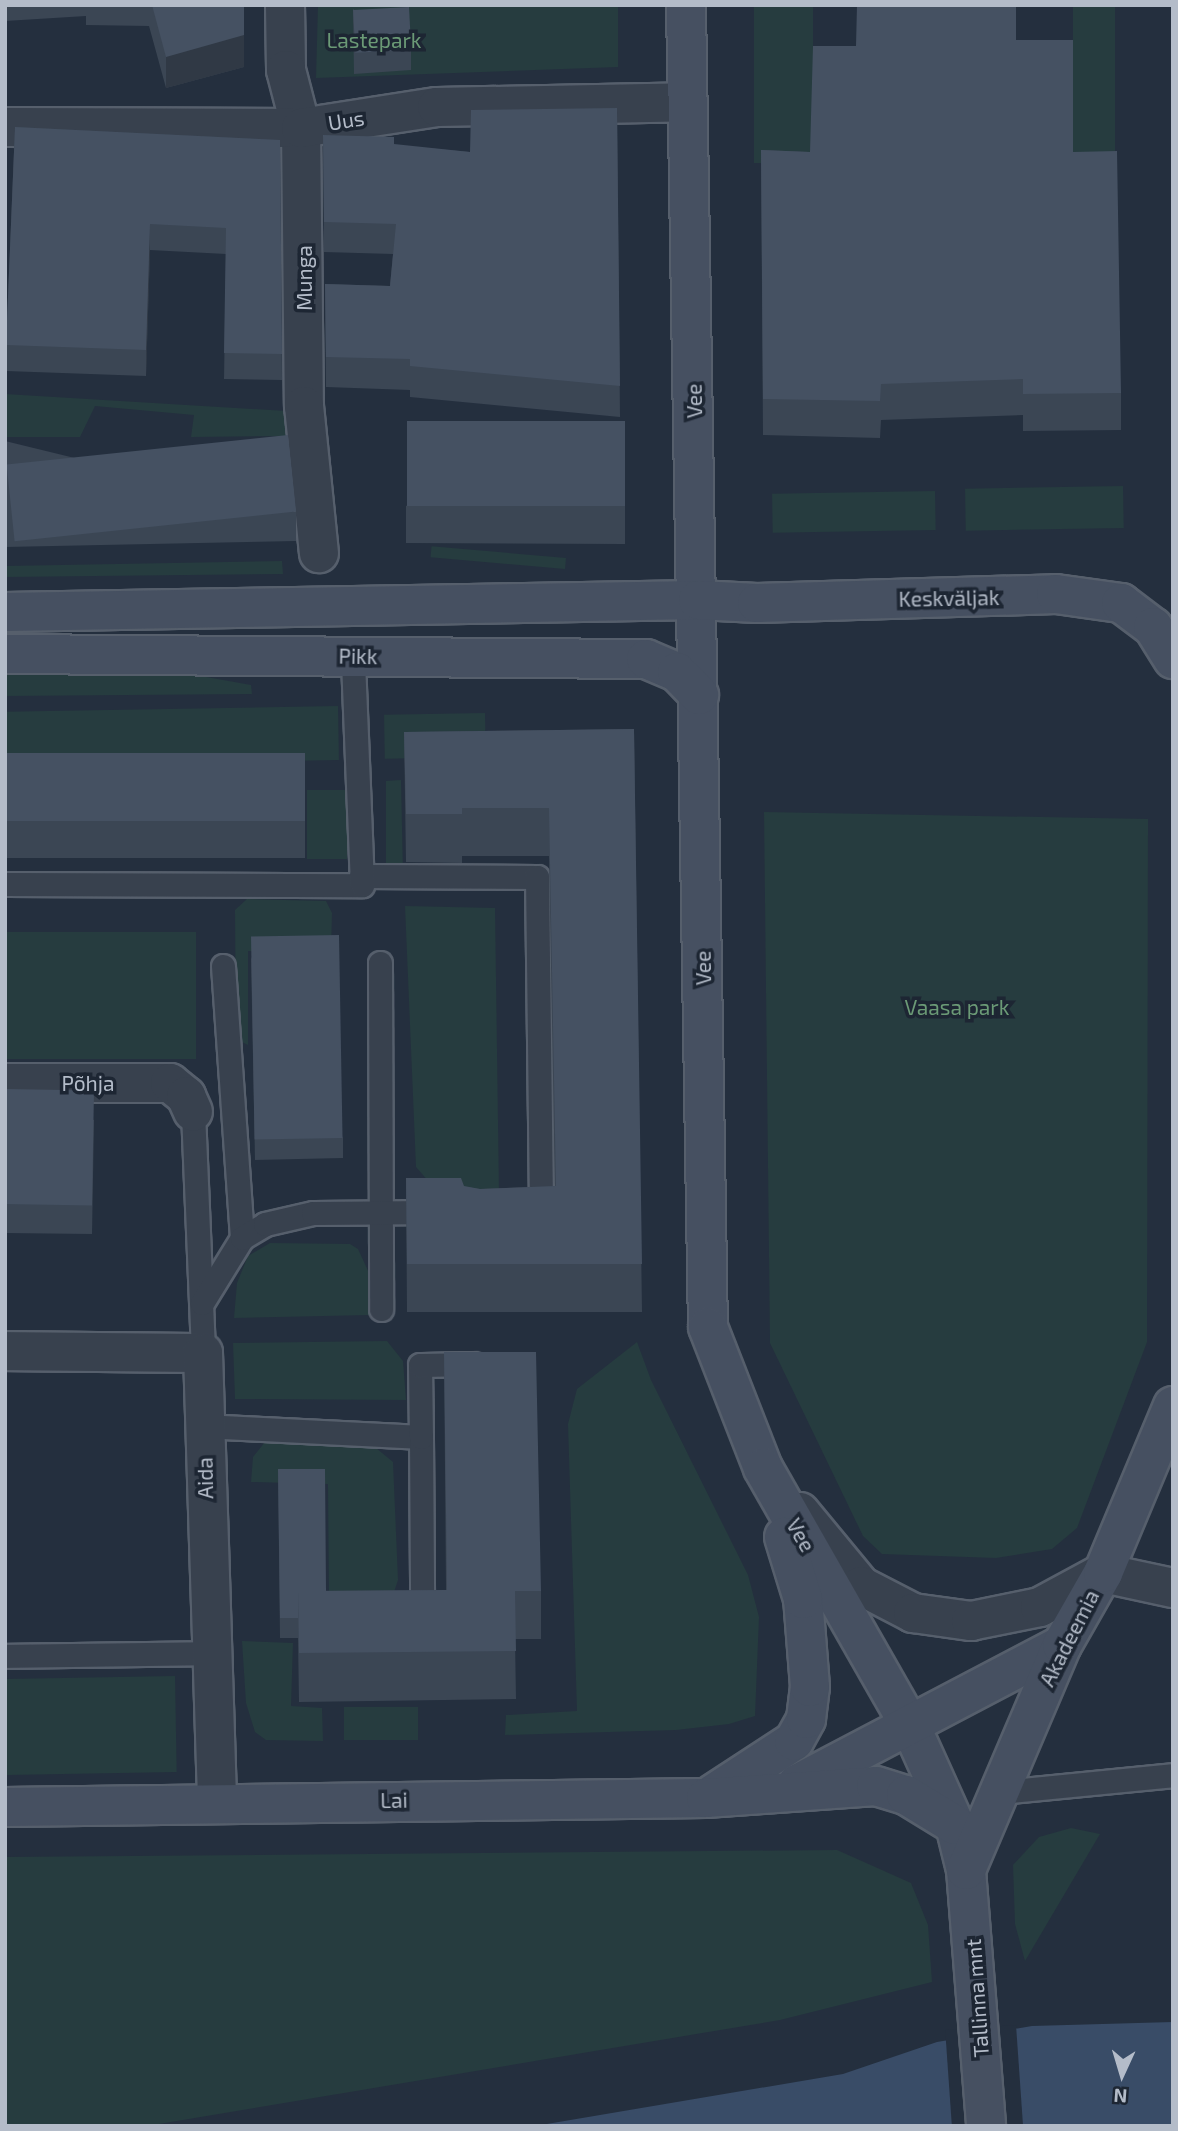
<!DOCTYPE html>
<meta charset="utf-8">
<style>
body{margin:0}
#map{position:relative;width:1178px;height:2131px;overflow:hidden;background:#242f3e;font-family:"Exo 2",sans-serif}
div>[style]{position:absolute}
.green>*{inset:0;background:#263c3f;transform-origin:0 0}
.water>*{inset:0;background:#394c67}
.pier>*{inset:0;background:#242f3e;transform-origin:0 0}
.roads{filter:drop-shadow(2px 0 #565f6c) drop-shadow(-2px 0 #565f6c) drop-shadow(0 2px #565f6c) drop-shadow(0 -2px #565f6c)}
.lane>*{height:23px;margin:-11.5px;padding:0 11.5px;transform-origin:11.5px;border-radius:11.5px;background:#38414e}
.street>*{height:38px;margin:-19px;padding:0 19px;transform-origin:19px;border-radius:19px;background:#38414e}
.secondary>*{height:38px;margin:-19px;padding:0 19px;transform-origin:19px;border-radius:19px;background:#465061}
.wall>*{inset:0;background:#3b4654;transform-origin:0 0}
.shaded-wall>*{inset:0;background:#303945}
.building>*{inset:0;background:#455162;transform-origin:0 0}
span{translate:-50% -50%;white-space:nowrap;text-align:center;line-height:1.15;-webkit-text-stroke:7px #1d2633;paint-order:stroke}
.park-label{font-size:21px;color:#6b9a76}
.street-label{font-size:21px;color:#b4bcc9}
.frame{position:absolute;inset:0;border:7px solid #b4bcc9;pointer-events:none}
.north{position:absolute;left:1087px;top:2040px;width:70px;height:70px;-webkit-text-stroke:5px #1d2633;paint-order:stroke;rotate:184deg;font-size:19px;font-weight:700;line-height:28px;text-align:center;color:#b4bcc9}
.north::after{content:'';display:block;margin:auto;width:24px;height:32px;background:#b4bcc9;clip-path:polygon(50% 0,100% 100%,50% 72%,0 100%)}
</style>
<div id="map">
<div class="green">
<i style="clip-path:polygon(318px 5px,618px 5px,618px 67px,316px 78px)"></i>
<i style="left:754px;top:5px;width:59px;height:158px"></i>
<i style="left:1073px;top:5px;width:42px;height:147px"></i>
<i style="clip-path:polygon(5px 394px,287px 411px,287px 436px,191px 437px,194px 415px,95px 406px,80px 437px,5px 437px)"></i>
<i style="left:1123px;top:486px;width:42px;height:158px;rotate:89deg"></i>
<i style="left:935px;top:491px;width:39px;height:163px;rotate:89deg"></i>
<i style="left:566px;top:558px;width:11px;height:135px;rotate:95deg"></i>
<i style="clip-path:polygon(282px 561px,283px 574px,5px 577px,5px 566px)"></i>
<i style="clip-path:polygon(184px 673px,251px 685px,252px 694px,5px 696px,5px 675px)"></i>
<i style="left:338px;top:706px;width:54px;height:333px;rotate:89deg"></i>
<i style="left:485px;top:713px;width:44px;height:101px;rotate:89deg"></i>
<i style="clip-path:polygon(401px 780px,403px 874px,386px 869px,386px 781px)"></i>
<i style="left:307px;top:790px;width:40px;height:69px"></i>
<i style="clip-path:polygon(764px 812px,1148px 819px,1147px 1342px,1077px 1528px,1052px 1549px,996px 1558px,882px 1554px,863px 1536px,770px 1343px)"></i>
<i style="clip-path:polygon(247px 899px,326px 901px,332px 913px,331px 950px,248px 951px,248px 1045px,236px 1039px,235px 910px)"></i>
<i style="clip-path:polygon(405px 906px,495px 908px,499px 1192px,437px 1191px,416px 1167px)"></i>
<i style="left:196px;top:932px;width:127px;height:191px;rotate:90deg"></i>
<i style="clip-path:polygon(270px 1243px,350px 1244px,358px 1249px,370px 1275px,371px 1315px,234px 1318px,237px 1283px,248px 1256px)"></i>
<i style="clip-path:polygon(387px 1341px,403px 1361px,406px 1400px,235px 1399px,233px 1343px)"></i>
<i style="clip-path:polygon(637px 1342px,651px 1380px,748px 1575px,759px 1617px,755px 1716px,729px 1724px,676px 1730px,505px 1735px,506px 1715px,577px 1711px,568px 1424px,577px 1389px)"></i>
<i style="clip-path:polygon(265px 1442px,376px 1448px,393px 1462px,398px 1580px,393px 1595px,329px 1600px,328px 1484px,251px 1482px,253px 1457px)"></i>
<i style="clip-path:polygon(242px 1641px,293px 1643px,291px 1706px,322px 1708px,323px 1741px,266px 1740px,255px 1732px,246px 1703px)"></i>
<i style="left:175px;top:1676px;width:96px;height:170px;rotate:89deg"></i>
<i style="left:344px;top:1707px;width:74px;height:33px"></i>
<i style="clip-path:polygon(1071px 1828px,1100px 1834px,1025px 1961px,1015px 1924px,1013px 1865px,1039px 1837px)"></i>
<i style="clip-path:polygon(837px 1850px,911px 1883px,928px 1925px,932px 1982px,780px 2020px,147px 2126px,5px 2126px,5px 1857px)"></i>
</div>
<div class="water">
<i style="clip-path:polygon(1173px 2022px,1173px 2126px,535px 2126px,843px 2074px,937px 2042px,1032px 2026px)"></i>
</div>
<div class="pier">
<i style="left:1016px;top:2025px;width:101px;height:71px;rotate:86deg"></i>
</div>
<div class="roads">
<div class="lane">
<i style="left:361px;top:876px;width:176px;rotate:0.3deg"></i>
<i style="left:537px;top:877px;width:340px;rotate:89.3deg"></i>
<i style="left:5px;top:884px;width:357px;rotate:0.2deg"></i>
<i style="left:362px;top:885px;width:229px;rotate:-92.3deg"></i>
<i style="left:380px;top:963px;width:346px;rotate:89.8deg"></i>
<i style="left:223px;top:966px;width:273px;rotate:86deg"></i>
<i style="left:193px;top:1112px;width:241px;rotate:87.6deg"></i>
<i style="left:202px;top:1303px;width:76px;rotate:-58.4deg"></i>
<i style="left:242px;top:1238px;width:27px;rotate:-31deg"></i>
<i style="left:265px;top:1224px;width:49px;rotate:-12.9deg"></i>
<i style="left:313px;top:1213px;width:124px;rotate:-0.5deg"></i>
<i style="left:204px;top:1426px;width:217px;rotate:2.9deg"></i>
<i style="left:421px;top:1437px;width:156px;rotate:89.6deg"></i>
<i style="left:421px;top:1437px;width:72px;rotate:-90.8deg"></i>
<i style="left:420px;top:1365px;width:54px;rotate:-1.1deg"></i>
<i style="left:5px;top:1656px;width:204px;rotate:-0.8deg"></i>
<i style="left:1001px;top:1792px;width:173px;rotate:-5.6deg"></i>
</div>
<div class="street">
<i style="left:285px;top:5px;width:65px;rotate:89.1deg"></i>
<i style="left:286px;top:70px;width:60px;rotate:75.5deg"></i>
<i style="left:301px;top:128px;width:278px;rotate:89.4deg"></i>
<i style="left:304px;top:406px;width:148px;rotate:84.2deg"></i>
<i style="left:5px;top:127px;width:296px;rotate:0.2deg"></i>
<i style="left:301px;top:128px;width:138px;rotate:-8.8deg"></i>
<i style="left:437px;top:107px;width:250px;rotate:-1.1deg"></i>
<i style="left:5px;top:1083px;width:165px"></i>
<i style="left:170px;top:1083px;width:21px;rotate:39deg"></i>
<i style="left:186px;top:1096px;width:17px;rotate:66deg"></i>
<i style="left:5px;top:1351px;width:198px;rotate:0.6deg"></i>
<i style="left:203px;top:1353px;width:449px;rotate:88.2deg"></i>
<i style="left:800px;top:1512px;width:96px;rotate:50.5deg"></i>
<i style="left:861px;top:1586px;width:59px;rotate:27.4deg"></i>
<i style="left:913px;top:1613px;width:59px;rotate:7.9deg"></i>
<i style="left:971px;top:1621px;width:70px;rotate:-11.5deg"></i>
<i style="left:1040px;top:1607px;width:72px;rotate:-28.4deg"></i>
<i style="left:1103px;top:1573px;width:72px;rotate:12.1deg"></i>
</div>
<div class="secondary">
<i style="left:686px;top:5px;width:1322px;rotate:89.05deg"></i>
<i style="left:708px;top:1327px;width:151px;rotate:68.7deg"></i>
<i style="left:763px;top:1468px;width:298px;rotate:60.3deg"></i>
<i style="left:911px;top:1727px;width:107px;rotate:65.8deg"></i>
<i style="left:955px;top:1825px;width:46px;rotate:76.3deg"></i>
<i style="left:966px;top:1870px;width:257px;rotate:85.5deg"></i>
<i style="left:5px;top:612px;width:693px;rotate:-0.99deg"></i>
<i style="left:698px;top:600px;width:59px;rotate:2.9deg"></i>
<i style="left:757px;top:603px;width:299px;rotate:-1.7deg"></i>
<i style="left:1056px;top:594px;width:66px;rotate:7.9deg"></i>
<i style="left:1121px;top:603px;width:40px;rotate:37deg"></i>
<i style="left:1153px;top:627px;width:38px;rotate:58deg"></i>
<i style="left:5px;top:654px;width:641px;rotate:0.45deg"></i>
<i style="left:646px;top:659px;width:34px;rotate:23deg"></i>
<i style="left:677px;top:672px;width:32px;rotate:46deg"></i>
<i style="left:797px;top:1784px;width:299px;rotate:-27.7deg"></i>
<i style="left:713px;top:1794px;width:97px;rotate:-33.2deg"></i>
<i style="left:794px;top:1741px;width:25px;rotate:-61deg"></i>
<i style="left:806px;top:1719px;width:32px;rotate:-83deg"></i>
<i style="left:810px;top:1687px;width:88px;rotate:-94.5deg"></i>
<i style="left:803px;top:1599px;width:65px;rotate:-107deg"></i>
<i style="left:5px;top:1807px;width:701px;rotate:-0.74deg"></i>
<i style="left:706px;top:1798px;width:170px;rotate:-4deg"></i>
<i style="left:876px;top:1786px;width:31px;rotate:17deg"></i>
<i style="left:906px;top:1795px;width:57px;rotate:31.5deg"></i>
<i style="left:966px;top:1870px;width:245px;rotate:-66.9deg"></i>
<i style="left:1062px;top:1645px;width:83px;rotate:-60.3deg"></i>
<i style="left:1103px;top:1573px;width:181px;rotate:-67.3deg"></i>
</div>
</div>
<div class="wall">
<i style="clip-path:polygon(5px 5px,244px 5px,244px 67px,166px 88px,149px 26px,86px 25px,86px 16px,5px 21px)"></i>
<i style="clip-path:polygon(353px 9px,411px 50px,411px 70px,354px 74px)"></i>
<i style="clip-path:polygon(856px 46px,1073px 152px,1121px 393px,1121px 430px,1023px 431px,1023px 415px,881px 420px,880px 438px,763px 435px,761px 150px,810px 152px)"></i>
<i style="clip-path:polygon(617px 108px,620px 417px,410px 397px,410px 390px,326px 387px,325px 284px,390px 286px,393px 254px,324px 252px,323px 135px,394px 145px,470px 152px)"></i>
<i style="clip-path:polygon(15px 127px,280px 140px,282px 380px,224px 379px,226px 254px,150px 250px,146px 376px,6px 371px,6px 345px)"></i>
<i style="clip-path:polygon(625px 422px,625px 544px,406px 543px,406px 506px)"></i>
<i style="clip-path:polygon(5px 441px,296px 512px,296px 541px,5px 547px)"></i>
<i style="clip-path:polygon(634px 729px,642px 1312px,407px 1312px,406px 1178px,480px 1189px,555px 1186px,549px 856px,462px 856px,462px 863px,406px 862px,404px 732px)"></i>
<i style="left:305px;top:753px;width:105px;height:299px;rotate:90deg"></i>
<i style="clip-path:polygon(251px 957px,343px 1138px,343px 1158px,255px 1160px)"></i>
<i style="clip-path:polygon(5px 1089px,94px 1120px,92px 1234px,5px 1233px)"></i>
<i style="clip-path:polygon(444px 1352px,541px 1591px,541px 1639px,515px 1639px,516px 1699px,299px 1702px,298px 1638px,280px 1638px,278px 1469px,326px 1591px,446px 1590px)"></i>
</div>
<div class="shaded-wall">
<i style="clip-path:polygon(244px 5px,244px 67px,166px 88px,166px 57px)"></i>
<i style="clip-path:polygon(150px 224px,150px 250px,146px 376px,146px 350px)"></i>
</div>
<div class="building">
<i style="clip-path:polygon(152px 5px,244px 5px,244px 35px,166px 57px)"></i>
<i style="clip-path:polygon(857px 5px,1016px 5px,1016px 40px,1073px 40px,1073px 152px,1117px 151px,1121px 393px,1023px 394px,1023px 379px,881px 384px,880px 401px,763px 399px,761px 150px,810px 152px,813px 46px,856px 46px)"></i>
<i style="left:409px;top:7px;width:43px;height:56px;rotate:87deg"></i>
<i style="clip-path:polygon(617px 108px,620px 386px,410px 366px,410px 359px,326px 357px,325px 284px,390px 286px,396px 224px,324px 222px,323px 135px,394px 137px,394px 144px,470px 152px,471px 110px)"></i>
<i style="clip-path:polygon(15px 127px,280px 140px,282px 354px,224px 353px,226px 228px,150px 224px,146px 350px,6px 345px)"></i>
<i style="left:407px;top:421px;width:218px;height:85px"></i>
<i style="left:288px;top:435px;width:77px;height:283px;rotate:84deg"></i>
<i style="clip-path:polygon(634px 729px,642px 1264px,407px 1264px,406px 1178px,461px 1178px,464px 1186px,480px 1189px,556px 1186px,549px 808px,462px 808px,462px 814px,406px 814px,404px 732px)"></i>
<i style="left:305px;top:753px;width:68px;height:299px;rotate:90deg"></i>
<i style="left:339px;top:935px;width:203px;height:88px;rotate:89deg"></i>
<i style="left:5px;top:1089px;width:89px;height:115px;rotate:1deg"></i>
<i style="clip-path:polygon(444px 1352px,536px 1352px,541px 1591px,515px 1591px,516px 1651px,299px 1653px,298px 1591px,447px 1590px)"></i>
<i style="clip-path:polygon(278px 1469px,325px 1469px,326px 1591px,298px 1591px,298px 1618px,280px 1618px)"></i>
</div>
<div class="park-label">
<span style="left:374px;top:40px">Lastepark</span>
<span style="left:957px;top:1007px">Vaasa park</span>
</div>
<div class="street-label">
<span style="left:346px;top:120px;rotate:-9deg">Uus</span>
<span style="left:304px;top:278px;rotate:-90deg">Munga</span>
<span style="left:694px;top:401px;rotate:-91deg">Vee</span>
<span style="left:949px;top:598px;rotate:-1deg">Keskväljak</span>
<span style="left:358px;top:656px;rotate:1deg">Pikk</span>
<span style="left:703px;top:968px;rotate:-91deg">Vee</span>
<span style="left:88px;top:1083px">Põhja</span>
<span style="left:205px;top:1478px;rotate:-91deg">Aida</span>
<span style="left:801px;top:1535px;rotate:60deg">Vee</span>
<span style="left:1069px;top:1638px;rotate:-63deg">Akadeemia</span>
<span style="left:394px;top:1800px;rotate:-1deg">Lai</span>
<span style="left:977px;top:1998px;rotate:-94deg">Tallinna mnt</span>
</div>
<div class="frame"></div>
<div class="north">N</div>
</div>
